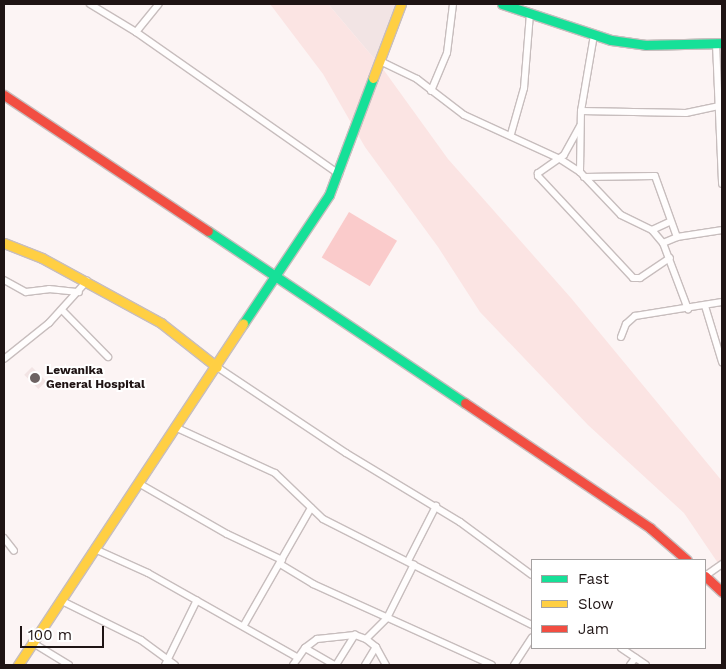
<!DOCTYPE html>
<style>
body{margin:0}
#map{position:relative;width:726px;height:669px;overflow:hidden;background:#fcf4f4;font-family:"Work Sans",sans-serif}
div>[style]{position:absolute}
.built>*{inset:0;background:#f2e4e4;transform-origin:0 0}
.green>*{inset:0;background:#fbe4e3}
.water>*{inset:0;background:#facbcb;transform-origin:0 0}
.roads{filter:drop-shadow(1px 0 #c7bdbd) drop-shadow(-1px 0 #c7bdbd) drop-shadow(0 1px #c7bdbd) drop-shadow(0 -1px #c7bdbd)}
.street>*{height:6px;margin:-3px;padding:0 3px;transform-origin:3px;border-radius:3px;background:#fffdfd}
.fast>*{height:9px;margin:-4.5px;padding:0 4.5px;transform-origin:4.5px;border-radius:4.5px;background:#16e098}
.slow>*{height:9px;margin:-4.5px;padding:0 4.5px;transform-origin:4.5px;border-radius:4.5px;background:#ffcf43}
.jam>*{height:9px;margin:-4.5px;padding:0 4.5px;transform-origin:4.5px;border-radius:4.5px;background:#f24e42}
.dots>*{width:14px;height:14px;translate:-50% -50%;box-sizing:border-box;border:2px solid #fff;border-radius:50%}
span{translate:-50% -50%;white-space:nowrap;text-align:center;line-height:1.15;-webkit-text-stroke:4px #fff;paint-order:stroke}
.poi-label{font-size:12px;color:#1f1414;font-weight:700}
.left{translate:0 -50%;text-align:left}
.frame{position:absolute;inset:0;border:5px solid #1f1414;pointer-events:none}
.legend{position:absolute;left:531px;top:559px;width:175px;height:90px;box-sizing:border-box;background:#fff;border:1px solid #a5a1a1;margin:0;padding:6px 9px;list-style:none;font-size:15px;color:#1f1414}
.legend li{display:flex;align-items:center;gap:10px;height:25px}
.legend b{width:25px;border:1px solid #a5a1a1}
.scale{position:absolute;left:20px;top:626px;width:84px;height:22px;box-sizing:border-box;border:2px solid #1f1414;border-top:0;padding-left:6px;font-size:15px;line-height:18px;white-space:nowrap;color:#1f1414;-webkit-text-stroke:4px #fff;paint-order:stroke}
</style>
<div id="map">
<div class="built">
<i style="clip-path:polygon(328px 4px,407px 4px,383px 69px)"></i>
<i style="left:32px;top:367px;width:20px;height:11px;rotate:45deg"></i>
</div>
<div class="green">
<i style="clip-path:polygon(270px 4px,328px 4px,383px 69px,448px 159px,571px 298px,722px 481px,722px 569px,684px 513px,588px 425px,480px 312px,438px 247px,365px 147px,323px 74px)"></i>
</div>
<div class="water">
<i style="left:349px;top:212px;width:56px;height:53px;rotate:31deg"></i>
</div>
<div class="roads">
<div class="street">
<i style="left:90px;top:4px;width:54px;rotate:31.3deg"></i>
<i style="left:136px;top:32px;width:248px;rotate:35deg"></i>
<i style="left:136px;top:32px;width:36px;rotate:-51deg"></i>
<i style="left:716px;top:44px;width:140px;rotate:87.5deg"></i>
<i style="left:380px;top:61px;width:41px;rotate:25.9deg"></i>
<i style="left:417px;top:79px;width:59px;rotate:37.5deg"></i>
<i style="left:464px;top:115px;width:106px;rotate:24.6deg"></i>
<i style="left:560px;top:159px;width:24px;rotate:33deg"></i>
<i style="left:580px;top:172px;width:59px;rotate:46.4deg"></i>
<i style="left:621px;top:215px;width:34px;rotate:26deg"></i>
<i style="left:652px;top:230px;width:17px;rotate:50deg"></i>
<i style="left:663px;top:243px;width:71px;rotate:69.3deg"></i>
<i style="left:431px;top:91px;width:41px;rotate:-67.2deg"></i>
<i style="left:447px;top:53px;width:49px;rotate:-83deg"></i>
<i style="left:581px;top:111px;width:105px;rotate:1.1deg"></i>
<i style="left:686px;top:113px;width:33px;rotate:-12deg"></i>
<i style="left:580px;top:126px;width:33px;rotate:119deg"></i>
<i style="left:564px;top:155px;width:32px;rotate:145deg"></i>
<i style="left:538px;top:173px;width:3px;rotate:90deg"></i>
<i style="left:538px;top:176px;width:139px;rotate:47deg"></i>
<i style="left:633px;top:278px;width:7px"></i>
<i style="left:640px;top:278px;width:36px;rotate:-34deg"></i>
<i style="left:511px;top:134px;width:48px;rotate:-74.2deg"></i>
<i style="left:524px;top:88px;width:75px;rotate:-85.4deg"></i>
<i style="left:580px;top:172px;width:61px;rotate:-89.1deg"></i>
<i style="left:581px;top:111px;width:77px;rotate:-80.3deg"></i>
<i style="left:584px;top:177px;width:71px;rotate:-0.8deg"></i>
<i style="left:655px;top:176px;width:65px;rotate:70.2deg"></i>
<i style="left:652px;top:230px;width:19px;rotate:-25deg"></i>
<i style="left:663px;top:243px;width:15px;rotate:-23deg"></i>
<i style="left:677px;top:237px;width:46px;rotate:-8.8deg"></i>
<i style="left:4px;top:280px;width:25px;rotate:29deg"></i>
<i style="left:26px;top:292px;width:23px;rotate:-7deg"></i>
<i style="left:49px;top:289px;width:30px;rotate:6deg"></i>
<i style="left:705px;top:306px;width:59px;rotate:73.1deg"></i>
<i style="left:62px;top:310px;width:66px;rotate:45.6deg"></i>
<i style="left:621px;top:337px;width:14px;rotate:-69deg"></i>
<i style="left:626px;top:324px;width:12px;rotate:-42deg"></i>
<i style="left:635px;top:316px;width:88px;rotate:-9.1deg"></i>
<i style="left:4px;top:359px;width:58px;rotate:-38.7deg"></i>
<i style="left:49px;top:323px;width:57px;rotate:-47.9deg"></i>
<i style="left:217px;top:367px;width:155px;rotate:33.7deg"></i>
<i style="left:346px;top:453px;width:133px;rotate:31.2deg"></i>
<i style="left:460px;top:522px;width:89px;rotate:36.4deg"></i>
<i style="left:177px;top:428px;width:108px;rotate:24.7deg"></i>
<i style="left:275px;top:473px;width:66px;rotate:43.8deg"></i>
<i style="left:323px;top:519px;width:234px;rotate:26.9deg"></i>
<i style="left:140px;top:484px;width:100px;rotate:29.9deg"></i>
<i style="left:227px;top:534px;width:61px;rotate:25.3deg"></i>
<i style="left:4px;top:538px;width:16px;rotate:52deg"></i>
<i style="left:97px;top:550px;width:56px;rotate:24.3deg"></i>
<i style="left:148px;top:573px;width:172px;rotate:29.5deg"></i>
<i style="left:408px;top:561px;width:62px;rotate:-63deg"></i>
<i style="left:280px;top:564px;width:39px;rotate:31deg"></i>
<i style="left:313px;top:584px;width:196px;rotate:24.3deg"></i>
<i style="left:705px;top:576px;width:21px;rotate:-35deg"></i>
<i style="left:62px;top:601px;width:88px;rotate:26.3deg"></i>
<i style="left:141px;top:640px;width:42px;rotate:36.3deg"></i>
<i style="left:244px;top:625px;width:135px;rotate:-60.2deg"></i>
<i style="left:366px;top:639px;width:13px;rotate:39deg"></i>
<i style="left:376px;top:647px;width:21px;rotate:61deg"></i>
<i style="left:33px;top:643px;width:42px;rotate:31.4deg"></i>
<i style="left:305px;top:648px;width:34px;rotate:30deg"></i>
<i style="left:621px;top:648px;width:30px;rotate:34deg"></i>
<i style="left:165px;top:665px;width:72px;rotate:-63.8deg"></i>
<i style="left:293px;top:665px;width:21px;rotate:-55deg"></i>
<i style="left:305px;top:648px;width:15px;rotate:-37deg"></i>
<i style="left:317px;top:639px;width:38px;rotate:-6deg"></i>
<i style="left:355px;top:635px;width:12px;rotate:20deg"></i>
<i style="left:366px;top:639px;width:30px;rotate:-45deg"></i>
<i style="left:387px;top:618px;width:60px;rotate:-63.4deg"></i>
<i style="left:336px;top:665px;width:36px;rotate:-58deg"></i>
<i style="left:365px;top:665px;width:21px;rotate:-59deg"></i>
<i style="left:514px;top:665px;width:33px;rotate:-57deg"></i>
<i style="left:630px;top:665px;width:9px;rotate:-54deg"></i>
</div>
<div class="fast">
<i style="left:502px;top:4px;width:115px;rotate:18.3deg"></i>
<i style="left:611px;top:40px;width:35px;rotate:8deg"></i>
<i style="left:646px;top:45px;width:76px;rotate:-1.5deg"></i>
<i style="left:208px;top:231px;width:309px;rotate:33.8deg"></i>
<i style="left:243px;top:324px;width:155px;rotate:-56.3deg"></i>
<i style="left:329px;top:195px;width:125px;rotate:-69.4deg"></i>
</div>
<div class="slow">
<i style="left:373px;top:78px;width:79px;rotate:-69.3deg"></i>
<i style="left:4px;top:243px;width:41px;rotate:21.5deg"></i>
<i style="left:42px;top:258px;width:136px;rotate:28.6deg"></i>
<i style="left:161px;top:323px;width:71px;rotate:38.2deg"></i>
<i style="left:18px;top:665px;width:409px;rotate:-56.6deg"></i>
</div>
<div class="jam">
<i style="left:4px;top:95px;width:245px;rotate:33.7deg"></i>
<i style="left:465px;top:403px;width:223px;rotate:34deg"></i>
<i style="left:650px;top:528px;width:49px;rotate:40.9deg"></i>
<i style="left:705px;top:576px;width:23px;rotate:43deg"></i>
</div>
</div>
<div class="dots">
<i style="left:35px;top:378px;background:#6c6262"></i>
</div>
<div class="poi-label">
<span class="left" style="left:46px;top:378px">Lewanika<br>General Hospital</span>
</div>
<div class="frame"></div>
<ul class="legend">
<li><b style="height:6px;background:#16e098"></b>Fast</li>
<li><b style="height:6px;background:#ffcf43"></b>Slow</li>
<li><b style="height:6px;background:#f24e42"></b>Jam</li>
</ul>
<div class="scale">100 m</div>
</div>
